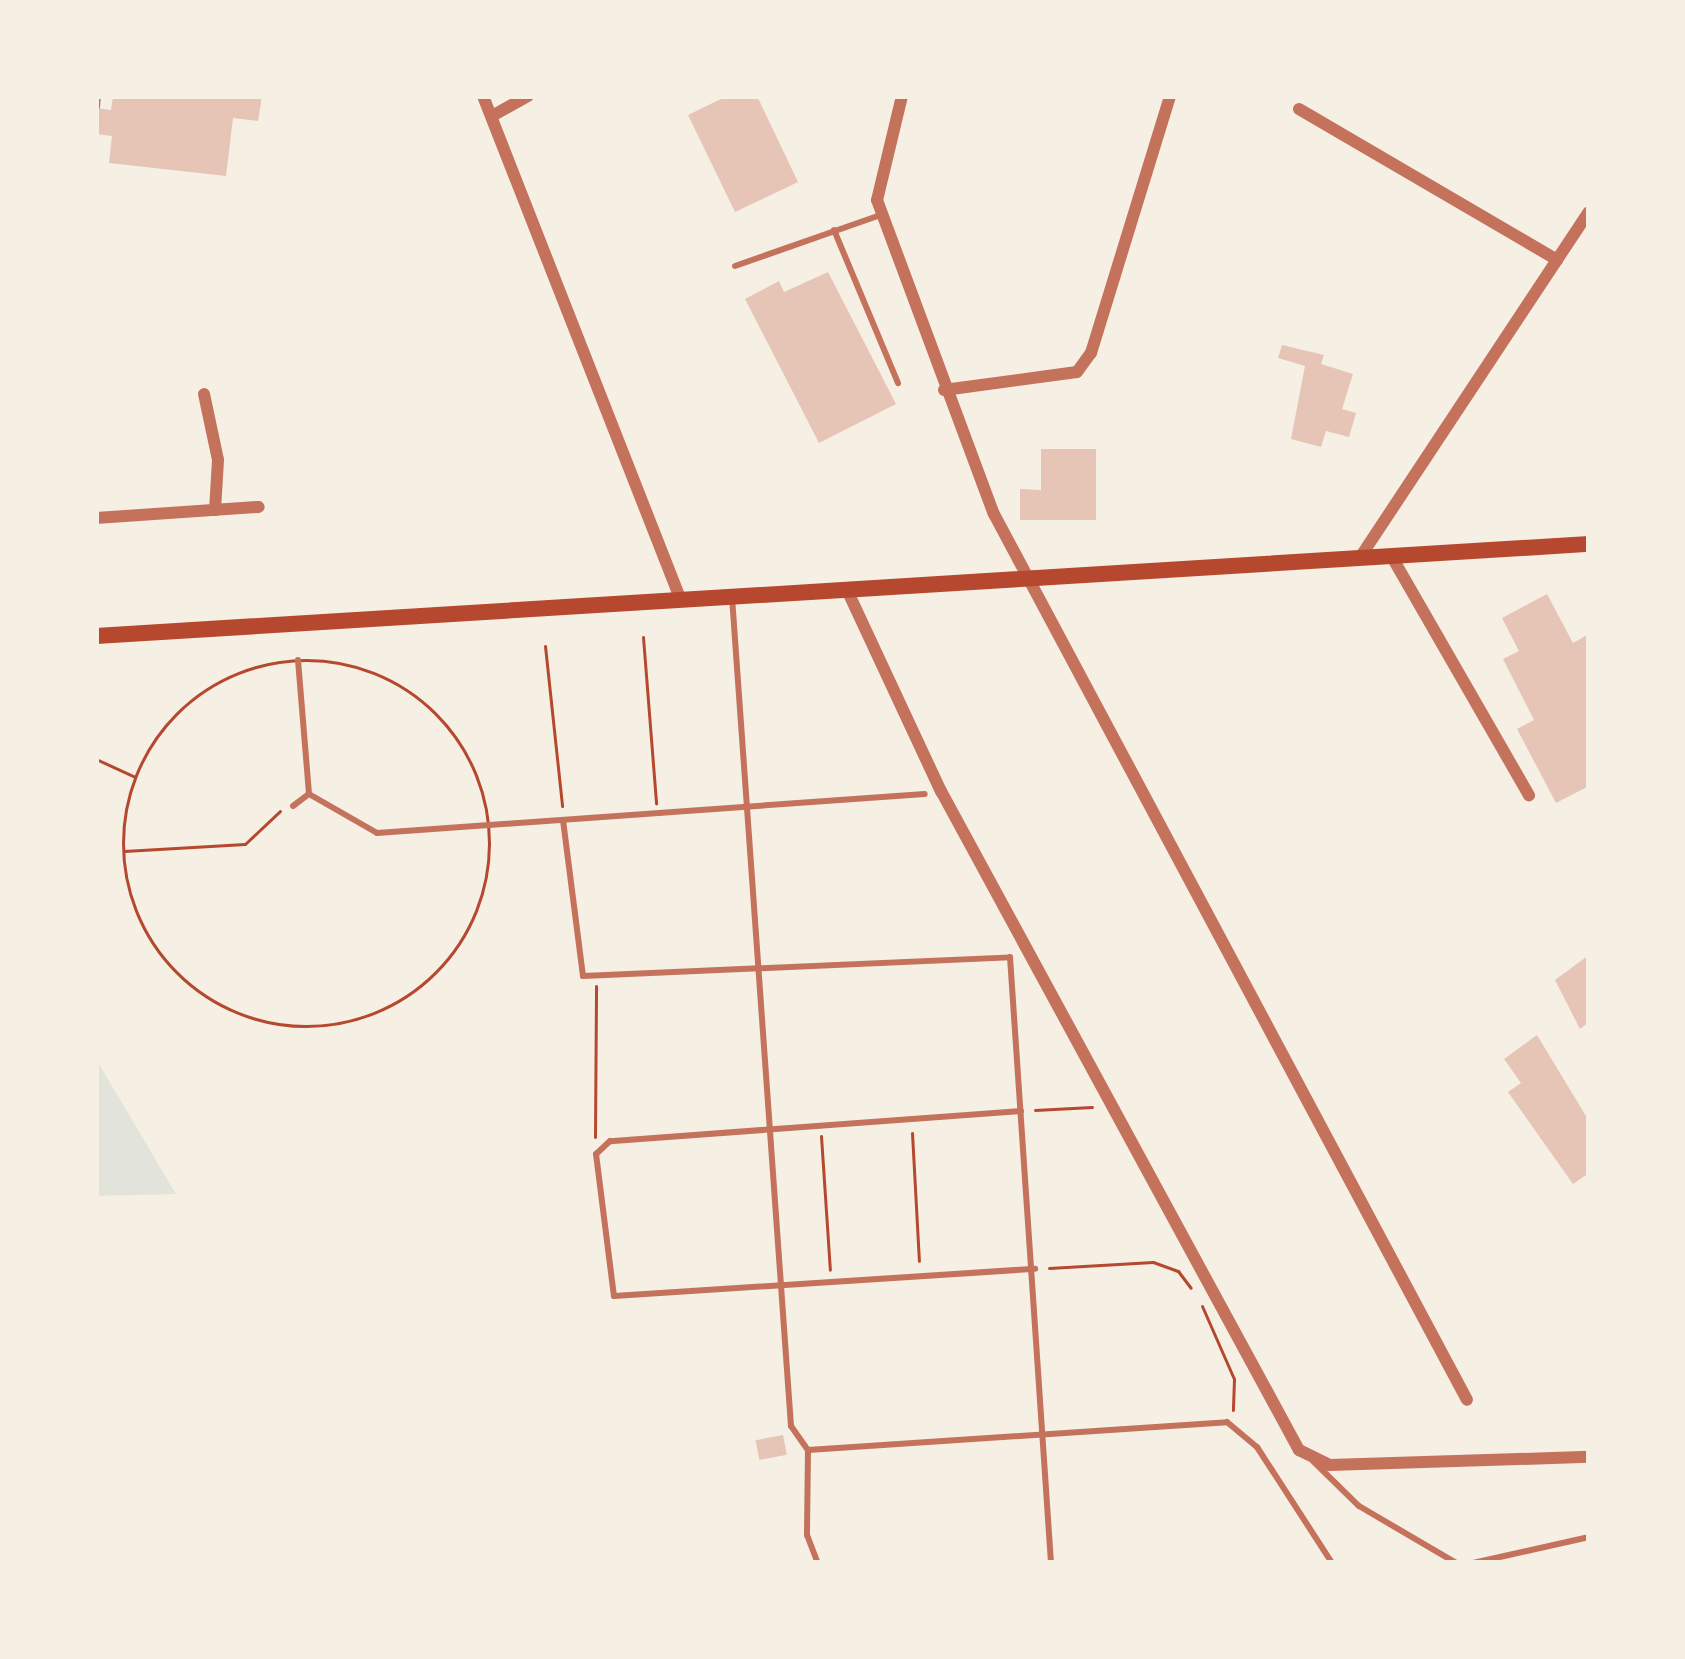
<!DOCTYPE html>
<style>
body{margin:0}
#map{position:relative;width:1685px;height:1659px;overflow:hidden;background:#f6efe4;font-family:Karla,sans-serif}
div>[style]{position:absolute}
.green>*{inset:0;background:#e2e4dc}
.building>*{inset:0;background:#e6c5b7;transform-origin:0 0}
.path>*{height:3px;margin:-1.5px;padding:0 1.5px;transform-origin:1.5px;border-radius:1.5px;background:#b5482f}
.path>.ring{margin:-1.5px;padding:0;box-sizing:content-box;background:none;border:3px solid #b5482f;border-radius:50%}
.service>*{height:6px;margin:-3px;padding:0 3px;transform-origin:3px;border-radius:3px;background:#c5725c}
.minor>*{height:12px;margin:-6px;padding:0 6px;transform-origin:6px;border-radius:6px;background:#c5725c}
.secondary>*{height:16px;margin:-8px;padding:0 8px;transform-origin:8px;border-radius:8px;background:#b5482f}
span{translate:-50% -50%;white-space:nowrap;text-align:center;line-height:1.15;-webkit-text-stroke:9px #f6efe4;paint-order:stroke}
.frame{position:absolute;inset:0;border:99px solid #f6efe4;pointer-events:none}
</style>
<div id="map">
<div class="green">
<i style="clip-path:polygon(96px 1059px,176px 1194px,96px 1196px)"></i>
</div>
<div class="building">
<i style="clip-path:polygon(113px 96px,262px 96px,258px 121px,233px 118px,226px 176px,109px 163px,112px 136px,96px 134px,96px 108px,111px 110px)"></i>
<i style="clip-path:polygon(727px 96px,757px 96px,798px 182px,735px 212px,688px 115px)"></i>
<i style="clip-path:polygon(828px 272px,896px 404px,819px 443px,745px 299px,779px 281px,784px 292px)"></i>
<i style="clip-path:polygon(1282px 345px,1324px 355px,1321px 364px,1353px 374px,1342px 409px,1356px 413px,1349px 437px,1326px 431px,1321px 447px,1291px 439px,1305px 366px,1278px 358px)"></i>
<i style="clip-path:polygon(1041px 449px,1096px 449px,1096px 520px,1020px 520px,1020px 489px,1041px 490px)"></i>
<i style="clip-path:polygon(1547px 594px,1573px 643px,1589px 634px,1589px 786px,1556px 803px,1517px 729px,1534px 720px,1503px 659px,1519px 651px,1502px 618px)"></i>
<i style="clip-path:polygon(1589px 955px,1589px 1022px,1580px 1029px,1555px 980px)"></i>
<i style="clip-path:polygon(1537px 1035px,1589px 1121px,1589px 1173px,1573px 1184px,1508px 1092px,1521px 1083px,1504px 1059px)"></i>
<i style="left:783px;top:1435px;width:20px;height:28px;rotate:79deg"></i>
</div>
<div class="path">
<i style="left:643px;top:637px;width:167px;rotate:85.5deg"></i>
<i style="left:545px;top:646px;width:161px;rotate:83.9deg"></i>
<i class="ring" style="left:123px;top:660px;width:363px;height:363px"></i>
<i style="left:96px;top:759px;width:41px;rotate:24.7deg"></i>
<i style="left:124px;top:851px;width:121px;rotate:-3.3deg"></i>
<i style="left:245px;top:844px;width:48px;rotate:-43.3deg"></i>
<i style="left:1035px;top:1110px;width:57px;rotate:-3deg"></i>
<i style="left:912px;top:1133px;width:128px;rotate:86.9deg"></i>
<i style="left:821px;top:1136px;width:134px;rotate:86.2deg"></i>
<i style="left:595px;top:1137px;width:151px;rotate:-89.6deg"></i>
<i style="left:1049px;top:1268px;width:104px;rotate:-3.3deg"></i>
<i style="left:1153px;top:1262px;width:27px;rotate:20deg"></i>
<i style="left:1178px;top:1271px;width:21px;rotate:53deg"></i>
<i style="left:1202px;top:1306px;width:80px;rotate:66.3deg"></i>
<i style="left:1234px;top:1379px;width:31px;rotate:92deg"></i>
</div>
<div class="service">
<i style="left:97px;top:107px;width:11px;rotate:-85deg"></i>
<i style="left:834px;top:230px;width:166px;rotate:67.3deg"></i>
<i style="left:735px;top:266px;width:155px;rotate:-19.3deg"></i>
<i style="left:732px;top:597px;width:831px;rotate:85.93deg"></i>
<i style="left:791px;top:1426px;width:29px;rotate:55deg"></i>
<i style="left:808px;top:1450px;width:420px;rotate:-3.8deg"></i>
<i style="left:1227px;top:1422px;width:39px;rotate:40deg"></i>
<i style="left:1257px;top:1447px;width:138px;rotate:57.1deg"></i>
<i style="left:298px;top:660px;width:134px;rotate:85.3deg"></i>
<i style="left:309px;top:794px;width:78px;rotate:29.8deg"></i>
<i style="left:377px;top:833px;width:549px;rotate:-4.07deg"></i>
<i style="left:293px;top:806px;width:20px;rotate:-37deg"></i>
<i style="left:563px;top:820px;width:157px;rotate:82.7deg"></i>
<i style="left:583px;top:976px;width:427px;rotate:-2.5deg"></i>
<i style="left:1010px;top:957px;width:607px;rotate:86.13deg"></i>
<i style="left:1021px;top:1111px;width:412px;rotate:175.8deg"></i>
<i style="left:610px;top:1141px;width:19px;rotate:137deg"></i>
<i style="left:596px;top:1154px;width:143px;rotate:82.8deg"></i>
<i style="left:614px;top:1296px;width:422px;rotate:-3.7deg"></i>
<i style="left:808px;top:1450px;width:85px;rotate:90.7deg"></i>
<i style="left:807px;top:1535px;width:30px;rotate:69deg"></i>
<i style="left:1313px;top:1461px;width:64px;rotate:44.4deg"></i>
<i style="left:1359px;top:1506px;width:113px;rotate:30.4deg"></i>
<i style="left:1473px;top:1563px;width:119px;rotate:-12.6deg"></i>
</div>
<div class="minor">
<i style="left:483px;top:96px;width:539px;rotate:68.57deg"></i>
<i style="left:902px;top:96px;width:107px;rotate:103.5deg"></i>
<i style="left:877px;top:200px;width:335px;rotate:69.6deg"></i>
<i style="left:994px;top:514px;width:1004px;rotate:61.9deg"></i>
<i style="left:1299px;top:109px;width:299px;rotate:30.3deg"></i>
<i style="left:492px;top:116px;width:41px;rotate:-29.1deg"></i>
<i style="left:944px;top:390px;width:134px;rotate:-7.7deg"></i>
<i style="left:1077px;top:372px;width:24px;rotate:-54deg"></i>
<i style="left:1091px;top:353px;width:269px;rotate:-72.9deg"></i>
<i style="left:204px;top:394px;width:67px;rotate:78deg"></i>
<i style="left:218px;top:460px;width:50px;rotate:93.4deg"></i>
<i style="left:96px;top:518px;width:163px;rotate:-3.9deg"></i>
<i style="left:1392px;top:557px;width:275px;rotate:60.1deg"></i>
<i style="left:1359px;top:559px;width:416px;rotate:-56.5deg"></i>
<i style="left:848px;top:592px;width:220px;rotate:65deg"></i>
<i style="left:941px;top:791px;width:750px;rotate:61.49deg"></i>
<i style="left:1299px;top:1450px;width:34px;rotate:26deg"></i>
<i style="left:1330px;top:1465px;width:259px;rotate:-1.8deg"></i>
</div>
<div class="secondary">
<i style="left:96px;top:636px;width:1496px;rotate:-3.53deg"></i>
</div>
<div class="frame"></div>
</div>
